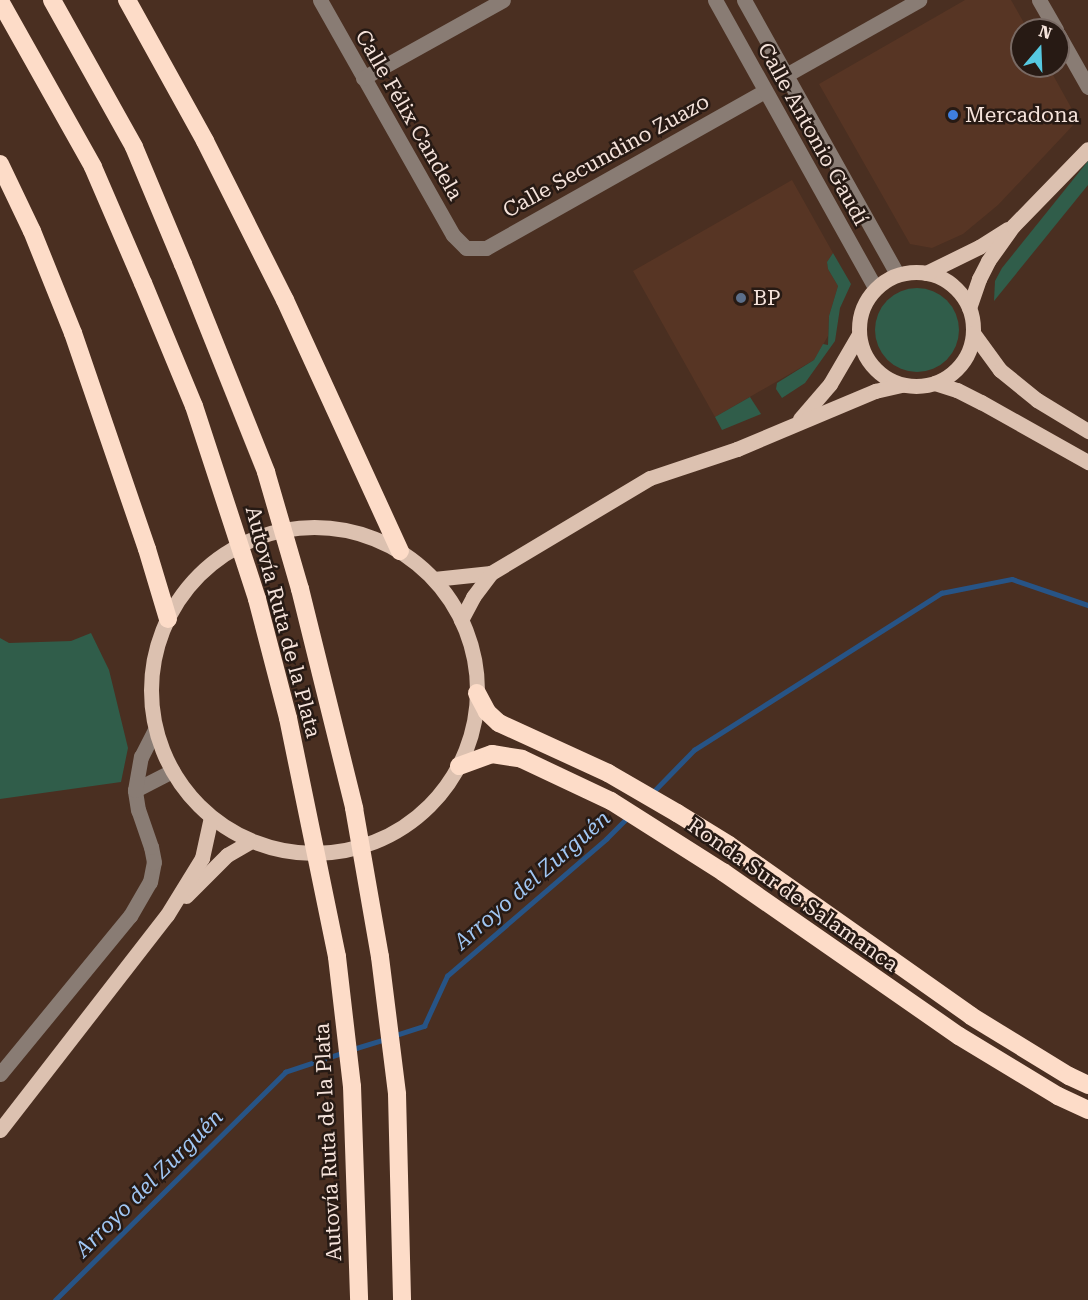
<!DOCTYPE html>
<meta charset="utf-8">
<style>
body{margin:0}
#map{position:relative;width:1088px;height:1300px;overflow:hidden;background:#4a2f21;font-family:"Roboto Serif",serif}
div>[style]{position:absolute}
.built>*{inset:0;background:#573524}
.green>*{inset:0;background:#305d4a}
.round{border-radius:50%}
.stream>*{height:4.5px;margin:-2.25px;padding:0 2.25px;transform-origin:2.25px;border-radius:2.25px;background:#275486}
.minor>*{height:15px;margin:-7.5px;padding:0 7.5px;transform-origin:7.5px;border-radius:7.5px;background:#897c74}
.major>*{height:15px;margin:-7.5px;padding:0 7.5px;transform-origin:7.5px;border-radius:7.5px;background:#dcc1b0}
.major>.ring{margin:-7.5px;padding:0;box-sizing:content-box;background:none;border:15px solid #dcc1b0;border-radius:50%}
.highway>*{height:18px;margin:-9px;padding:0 9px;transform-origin:9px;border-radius:9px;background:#fddcc8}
.dots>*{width:16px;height:16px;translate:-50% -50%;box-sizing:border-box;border:3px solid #271a14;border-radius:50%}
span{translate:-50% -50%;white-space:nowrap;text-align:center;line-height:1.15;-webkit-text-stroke:5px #271a14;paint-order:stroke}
.street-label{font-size:21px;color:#f5e3db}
.poi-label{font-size:21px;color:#f5e3db}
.left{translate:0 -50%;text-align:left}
.water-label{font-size:22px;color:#a0c6f3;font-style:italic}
.north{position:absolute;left:1010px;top:18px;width:60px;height:60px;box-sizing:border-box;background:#271a14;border:2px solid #796a64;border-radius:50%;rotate:19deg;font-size:16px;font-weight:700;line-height:24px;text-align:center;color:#f5e3db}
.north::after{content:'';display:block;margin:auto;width:21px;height:27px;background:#56c9e1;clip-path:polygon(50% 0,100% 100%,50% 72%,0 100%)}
</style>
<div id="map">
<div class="built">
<i style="clip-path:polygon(965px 0,1011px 0,1028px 30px,1022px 30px,1022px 66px,1048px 66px,1078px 120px,998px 205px,963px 234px,932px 248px,910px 244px,819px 84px)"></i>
<i style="clip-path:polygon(792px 180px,833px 253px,827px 262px,828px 269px,838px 286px,829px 316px,828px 336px,814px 360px,715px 417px,633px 271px)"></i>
</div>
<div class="green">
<i style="clip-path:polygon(1088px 161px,1088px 185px,994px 301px,995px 281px,1002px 268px)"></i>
<i style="clip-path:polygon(833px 253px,851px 284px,840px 308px,835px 341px,805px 383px,782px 398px,776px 389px,777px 383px,814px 360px,823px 344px,828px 345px,829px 316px,838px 286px,828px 269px,827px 262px)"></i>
<i class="round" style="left:875px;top:288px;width:84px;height:84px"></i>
<i style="clip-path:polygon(750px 397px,761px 414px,722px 430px,715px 417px)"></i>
<i style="clip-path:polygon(91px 633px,109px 670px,128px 748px,121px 782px,0 799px,0 638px,9px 643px,71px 641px)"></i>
</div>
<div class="stream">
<i style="left:652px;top:793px;width:60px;rotate:-45.7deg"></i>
<i style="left:694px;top:750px;width:293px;rotate:-32.4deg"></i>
<i style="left:941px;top:593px;width:72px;rotate:-11.2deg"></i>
<i style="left:1012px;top:579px;width:80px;rotate:18.9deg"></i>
<i style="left:393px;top:1036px;width:33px;rotate:-18deg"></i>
<i style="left:424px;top:1026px;width:55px;rotate:-65.3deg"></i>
<i style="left:447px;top:976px;width:210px;rotate:-40.7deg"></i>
<i style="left:606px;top:839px;width:33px;rotate:-45deg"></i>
<i style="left:353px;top:1049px;width:34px;rotate:-17deg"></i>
<i style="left:55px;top:1300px;width:324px;rotate:-44.7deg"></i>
<i style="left:285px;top:1072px;width:63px;rotate:-18.4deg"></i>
</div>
<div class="minor">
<i style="left:320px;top:0;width:270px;rotate:60.5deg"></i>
<i style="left:453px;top:235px;width:18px;rotate:45deg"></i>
<i style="left:466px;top:248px;width:20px"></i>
<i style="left:486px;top:248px;width:320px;rotate:-29.4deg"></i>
<i style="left:715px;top:0;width:329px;rotate:60.9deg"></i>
<i style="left:744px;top:0;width:314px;rotate:60.8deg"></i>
<i style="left:1039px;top:0;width:34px;rotate:60deg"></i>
<i style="left:1058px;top:34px;width:61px;rotate:60.5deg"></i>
<i style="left:786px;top:75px;width:153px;rotate:-29.4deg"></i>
<i style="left:363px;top:78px;width:160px;rotate:-29.1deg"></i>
<i style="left:135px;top:790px;width:42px;rotate:-27.2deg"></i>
<i style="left:0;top:1074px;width:205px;rotate:-50.6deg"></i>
<i style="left:130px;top:916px;width:39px;rotate:-60deg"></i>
<i style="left:150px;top:882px;width:20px;rotate:-79deg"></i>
<i style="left:154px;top:862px;width:15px;rotate:-101deg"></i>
<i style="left:151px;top:847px;width:39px;rotate:-109deg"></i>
<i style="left:138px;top:810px;width:20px;rotate:-99deg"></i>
<i style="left:135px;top:790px;width:34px;rotate:-80deg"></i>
<i style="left:141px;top:757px;width:31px;rotate:-63deg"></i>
</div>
<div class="major">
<i class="ring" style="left:859px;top:272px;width:99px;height:99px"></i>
<i style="left:926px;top:273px;width:59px;rotate:-26.1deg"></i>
<i style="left:979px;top:247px;width:34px;rotate:-32deg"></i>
<i style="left:969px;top:308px;width:31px;rotate:-71deg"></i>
<i style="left:979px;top:279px;width:20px;rotate:-63deg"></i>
<i style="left:988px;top:261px;width:43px;rotate:-54.5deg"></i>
<i style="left:1013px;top:226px;width:107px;rotate:-45.8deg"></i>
<i style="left:973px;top:333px;width:46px;rotate:53.9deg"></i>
<i style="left:1000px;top:370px;width:48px;rotate:39deg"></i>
<i style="left:1037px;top:400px;width:60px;rotate:31.3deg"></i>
<i style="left:935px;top:383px;width:23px;rotate:18deg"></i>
<i style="left:957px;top:390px;width:27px;rotate:27deg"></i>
<i style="left:981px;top:402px;width:123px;rotate:29.3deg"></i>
<i style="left:800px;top:419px;width:46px;rotate:-49.4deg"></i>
<i style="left:830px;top:384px;width:56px;rotate:-59.7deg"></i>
<i class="ring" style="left:151px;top:527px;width:311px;height:311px"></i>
<i style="left:434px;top:579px;width:57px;rotate:-6deg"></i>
<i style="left:491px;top:573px;width:185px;rotate:-30.9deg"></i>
<i style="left:650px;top:478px;width:92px;rotate:-18.4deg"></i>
<i style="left:737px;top:449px;width:150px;rotate:-22.8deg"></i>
<i style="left:875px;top:391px;width:27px;rotate:-13deg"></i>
<i style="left:461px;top:620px;width:26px;rotate:-62deg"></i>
<i style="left:473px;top:597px;width:30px;rotate:-53deg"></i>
<i style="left:186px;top:896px;width:58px;rotate:-45deg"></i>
<i style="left:227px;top:855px;width:28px;rotate:-30deg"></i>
<i style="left:0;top:1130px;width:272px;rotate:-52.2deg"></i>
<i style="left:167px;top:915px;width:67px;rotate:-58.4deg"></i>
<i style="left:202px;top:858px;width:42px;rotate:-77.6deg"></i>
</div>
<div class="highway">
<i style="left:52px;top:0;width:168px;rotate:60.8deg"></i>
<i style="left:134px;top:147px;width:127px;rotate:67.3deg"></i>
<i style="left:183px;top:264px;width:224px;rotate:68.2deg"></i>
<i style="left:266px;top:472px;width:122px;rotate:73.8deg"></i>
<i style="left:300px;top:589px;width:226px;rotate:76.1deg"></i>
<i style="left:354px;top:808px;width:151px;rotate:80.1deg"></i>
<i style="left:380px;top:957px;width:138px;rotate:82.9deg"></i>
<i style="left:397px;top:1094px;width:206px;rotate:88.6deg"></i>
<i style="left:127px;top:0;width:161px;rotate:61deg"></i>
<i style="left:205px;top:141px;width:178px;rotate:63.3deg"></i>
<i style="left:285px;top:300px;width:276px;rotate:65.4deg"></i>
<i style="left:0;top:1px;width:190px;rotate:60.7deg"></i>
<i style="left:93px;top:167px;width:126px;rotate:66.7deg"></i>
<i style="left:143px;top:283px;width:133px;rotate:67.5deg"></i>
<i style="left:194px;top:406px;width:203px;rotate:71.9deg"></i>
<i style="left:257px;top:599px;width:123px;rotate:75.4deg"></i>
<i style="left:288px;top:718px;width:244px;rotate:78.4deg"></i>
<i style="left:337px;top:957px;width:130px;rotate:83.4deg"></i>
<i style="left:352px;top:1086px;width:214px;rotate:88.1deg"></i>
<i style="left:0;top:164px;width:74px;rotate:64.5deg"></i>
<i style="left:32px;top:231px;width:110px;rotate:68.1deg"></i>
<i style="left:73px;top:333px;width:228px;rotate:71.1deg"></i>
<i style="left:147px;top:549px;width:73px;rotate:73.3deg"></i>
<i style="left:477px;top:693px;width:21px;rotate:62deg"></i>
<i style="left:487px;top:712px;width:16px;rotate:43deg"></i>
<i style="left:499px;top:723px;width:120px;rotate:24.6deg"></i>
<i style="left:608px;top:773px;width:80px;rotate:30.1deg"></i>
<i style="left:677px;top:813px;width:61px;rotate:31.6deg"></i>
<i style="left:729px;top:845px;width:296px;rotate:35.2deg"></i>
<i style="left:971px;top:1016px;width:115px;rotate:31.5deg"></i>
<i style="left:1069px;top:1076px;width:21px;rotate:25deg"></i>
<i style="left:459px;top:766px;width:35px;rotate:-20deg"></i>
<i style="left:492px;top:754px;width:30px;rotate:9deg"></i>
<i style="left:522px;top:759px;width:98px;rotate:25.3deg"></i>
<i style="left:611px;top:801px;width:133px;rotate:32.4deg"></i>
<i style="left:723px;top:872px;width:287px;rotate:34.8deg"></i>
<i style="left:959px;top:1036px;width:116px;rotate:31.2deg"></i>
<i style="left:1058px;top:1096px;width:33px;rotate:25deg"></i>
</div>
<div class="dots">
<i style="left:953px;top:115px;background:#3f7fe0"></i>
<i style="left:741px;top:298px;background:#5c6f8a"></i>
</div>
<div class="street-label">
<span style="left:409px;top:115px;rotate:60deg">Calle Félix Candela</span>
<span style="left:813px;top:134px;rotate:61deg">Calle Antonio Gaudí</span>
<span style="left:606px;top:156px;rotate:-29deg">Calle Secundino Zuazo</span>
<span style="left:283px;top:622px;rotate:75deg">Autovía Ruta de la Plata</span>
<span style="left:793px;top:895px;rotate:35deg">Ronda Sur de Salamanca</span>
<span style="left:328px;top:1142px;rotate:-93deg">Autovía Ruta de la Plata</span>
</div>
<div class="poi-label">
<span class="left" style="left:965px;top:115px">Mercadona</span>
<span class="left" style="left:753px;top:298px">BP</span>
</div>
<div class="water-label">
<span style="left:532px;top:880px;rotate:-41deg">Arroyo del Zurguén</span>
<span style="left:149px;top:1183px;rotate:-45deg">Arroyo del Zurguén</span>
</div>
<div class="north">N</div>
</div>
